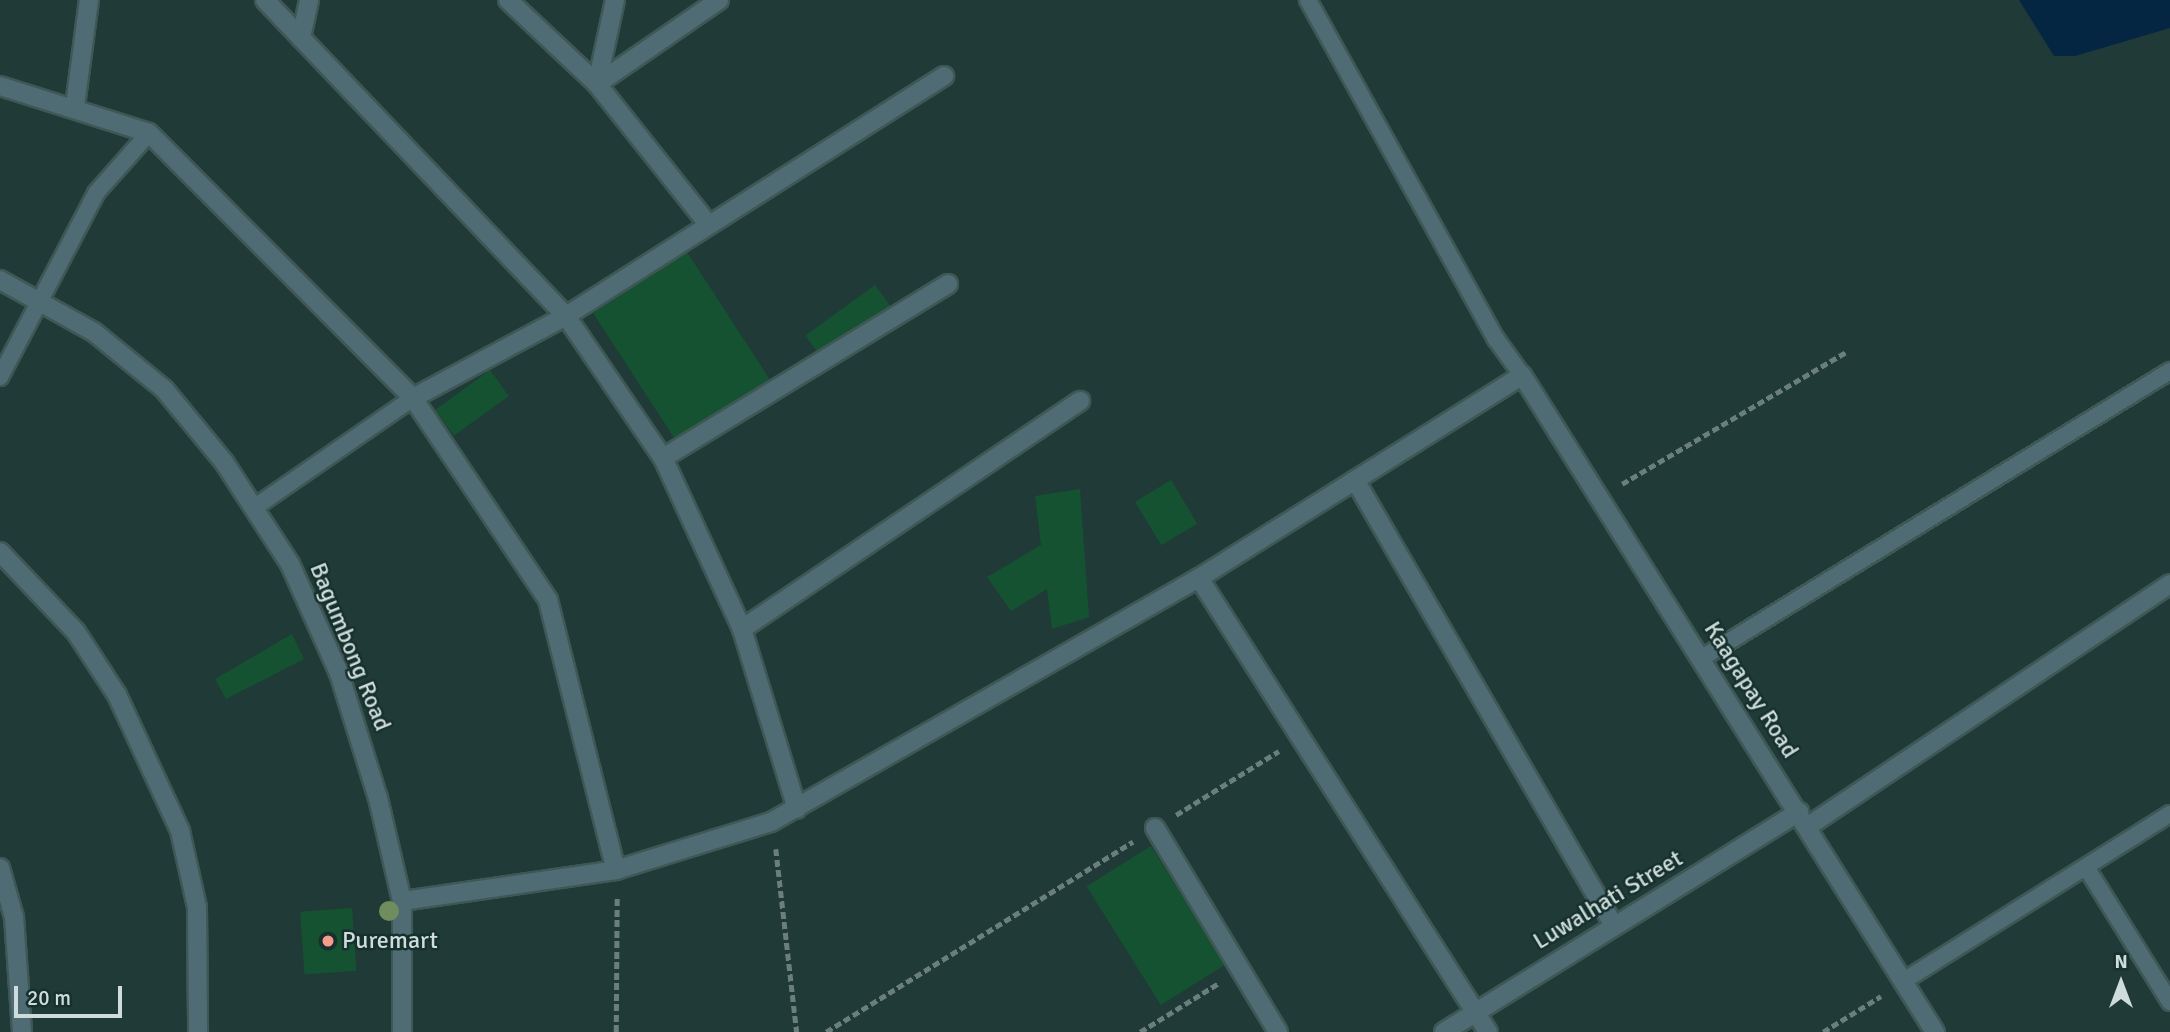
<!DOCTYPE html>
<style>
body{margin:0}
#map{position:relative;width:2170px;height:1032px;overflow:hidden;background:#203a37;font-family:Signika,sans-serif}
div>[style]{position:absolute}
.water>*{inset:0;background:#052643}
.building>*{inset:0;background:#155231;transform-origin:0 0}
.path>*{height:4.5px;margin-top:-2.25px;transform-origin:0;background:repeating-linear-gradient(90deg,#6a7f7d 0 7px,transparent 0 10.5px)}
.roads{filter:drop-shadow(2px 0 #3f5755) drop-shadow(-2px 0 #3f5755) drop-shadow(0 2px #3f5755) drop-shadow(0 -2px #3f5755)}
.service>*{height:16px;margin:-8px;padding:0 8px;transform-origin:8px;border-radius:8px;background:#4f6c75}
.minor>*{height:18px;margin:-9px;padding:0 9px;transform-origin:9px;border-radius:9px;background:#4f6c75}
.tertiary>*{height:18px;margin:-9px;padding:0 9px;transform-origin:9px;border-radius:9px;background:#4f6c75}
.trees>*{width:20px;height:20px;margin:-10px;border-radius:50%;background:#718d5f}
.dots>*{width:19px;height:19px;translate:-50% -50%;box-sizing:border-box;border:4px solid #16302d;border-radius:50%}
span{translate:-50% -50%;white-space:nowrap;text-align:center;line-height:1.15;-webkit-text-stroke:5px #16302d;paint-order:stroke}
.street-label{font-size:24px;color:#cedddb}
.poi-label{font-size:24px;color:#cedddb}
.left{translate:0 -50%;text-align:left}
.north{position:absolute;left:2086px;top:948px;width:70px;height:70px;-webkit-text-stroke:5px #16302d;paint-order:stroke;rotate:0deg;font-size:19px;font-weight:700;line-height:28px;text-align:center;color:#cedddb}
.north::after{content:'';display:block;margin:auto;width:24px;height:32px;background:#cedddb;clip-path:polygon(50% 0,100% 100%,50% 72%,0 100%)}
.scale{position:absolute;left:14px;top:986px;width:108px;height:32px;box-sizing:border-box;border:4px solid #cedddb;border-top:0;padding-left:9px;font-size:21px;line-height:24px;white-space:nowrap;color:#cedddb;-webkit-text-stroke:5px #16302d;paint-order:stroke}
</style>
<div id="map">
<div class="water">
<i style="clip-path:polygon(2019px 0,2170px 0,2170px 28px,2075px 56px,2054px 56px)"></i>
</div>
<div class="building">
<i style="left:687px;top:252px;width:152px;height:112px;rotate:57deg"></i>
<i style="left:875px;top:285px;width:26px;height:86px;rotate:54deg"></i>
<i style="left:490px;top:370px;width:32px;height:68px;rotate:54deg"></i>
<i style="left:1171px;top:480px;width:51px;height:42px;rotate:59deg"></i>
<i style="clip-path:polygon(1080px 489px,1089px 617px,1052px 629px,1047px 589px,1011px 611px,987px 577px,1041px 545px,1035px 496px)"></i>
<i style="clip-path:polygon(292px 634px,304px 659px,226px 699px,215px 679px)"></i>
<i style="left:1151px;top:846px;width:140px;height:76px;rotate:58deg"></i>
<i style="left:352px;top:908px;width:63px;height:52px;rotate:86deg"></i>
</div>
<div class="path">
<i style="left:1622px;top:484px;width:260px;rotate:-30.5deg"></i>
<i style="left:1176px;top:815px;width:121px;rotate:-31.9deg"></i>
<i style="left:776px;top:849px;width:184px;rotate:83.5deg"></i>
<i style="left:616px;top:1032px;width:136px;rotate:-89.6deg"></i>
<i style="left:826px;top:1032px;width:361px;rotate:-31.8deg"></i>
<i style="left:1140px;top:1032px;width:93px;rotate:-31.8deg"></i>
<i style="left:1823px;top:1032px;width:68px;rotate:-31.8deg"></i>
</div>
<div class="roads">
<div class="service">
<i style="left:1308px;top:0;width:388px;rotate:61deg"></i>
<i style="left:1496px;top:339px;width:44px;rotate:54.2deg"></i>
<i style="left:0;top:377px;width:208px;rotate:-62.4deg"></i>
<i style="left:96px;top:193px;width:80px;rotate:-48.5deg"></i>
<i style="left:255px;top:507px;width:192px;rotate:-34.6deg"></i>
<i style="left:1702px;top:658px;width:549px;rotate:-31.52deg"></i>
<i style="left:2086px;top:867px;width:159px;rotate:58.1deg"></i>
<i style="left:1902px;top:982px;width:316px;rotate:-32.1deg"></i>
</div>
<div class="minor">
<i style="left:265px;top:0;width:436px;rotate:46.4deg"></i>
<i style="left:566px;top:316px;width:172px;rotate:55.7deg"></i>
<i style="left:663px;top:458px;width:188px;rotate:65.2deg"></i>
<i style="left:742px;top:629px;width:188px;rotate:73deg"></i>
<i style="left:508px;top:0;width:122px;rotate:43.3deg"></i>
<i style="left:597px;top:84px;width:177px;rotate:51.6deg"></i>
<i style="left:301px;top:38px;width:39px;rotate:-78deg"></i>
<i style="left:597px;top:84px;width:148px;rotate:-34.5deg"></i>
<i style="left:597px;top:84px;width:86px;rotate:-77.9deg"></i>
<i style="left:0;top:86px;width:156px;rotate:17.5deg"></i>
<i style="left:149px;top:133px;width:374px;rotate:45.1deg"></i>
<i style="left:413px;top:398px;width:243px;rotate:56.2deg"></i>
<i style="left:548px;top:600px;width:278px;rotate:75.9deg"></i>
<i style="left:75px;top:106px;width:107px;rotate:-82.5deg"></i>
<i style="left:413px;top:398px;width:174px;rotate:-28.2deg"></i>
<i style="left:566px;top:316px;width:448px;rotate:-32.4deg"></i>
<i style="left:663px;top:458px;width:334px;rotate:-31.4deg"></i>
<i style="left:1355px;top:480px;width:514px;rotate:59.84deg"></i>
<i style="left:0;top:552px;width:110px;rotate:46.5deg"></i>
<i style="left:76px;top:632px;width:75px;rotate:56.9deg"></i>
<i style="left:117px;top:695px;width:150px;rotate:65.1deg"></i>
<i style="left:180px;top:831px;width:78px;rotate:77.4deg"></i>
<i style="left:197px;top:907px;width:125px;rotate:89.5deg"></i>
<i style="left:1199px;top:578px;width:538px;rotate:57.52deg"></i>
<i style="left:742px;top:629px;width:408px;rotate:-34deg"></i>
<i style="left:1807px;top:827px;width:437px;rotate:-33.8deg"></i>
<i style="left:1155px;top:828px;width:238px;rotate:58.9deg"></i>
<i style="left:0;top:868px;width:51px;rotate:74.1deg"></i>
<i style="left:14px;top:917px;width:115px;rotate:86deg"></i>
</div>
<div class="tertiary">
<i style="left:0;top:280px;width:107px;rotate:29deg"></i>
<i style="left:94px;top:332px;width:90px;rotate:39.2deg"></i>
<i style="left:164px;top:389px;width:94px;rotate:50.6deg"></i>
<i style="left:224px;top:462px;width:121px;rotate:57.1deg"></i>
<i style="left:290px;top:564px;width:120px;rotate:65.8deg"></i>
<i style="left:339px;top:673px;width:131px;rotate:72.7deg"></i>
<i style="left:378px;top:798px;width:106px;rotate:76.9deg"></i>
<i style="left:402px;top:901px;width:131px;rotate:90deg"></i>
<i style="left:402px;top:901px;width:216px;rotate:-8.2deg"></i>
<i style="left:616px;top:870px;width:162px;rotate:-17.2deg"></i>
<i style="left:771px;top:822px;width:493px;rotate:-29.7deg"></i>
<i style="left:1199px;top:578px;width:381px;rotate:-32.1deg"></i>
<i style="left:1522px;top:375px;width:776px;rotate:57.85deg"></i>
<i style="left:1444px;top:1032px;width:418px;rotate:-31.8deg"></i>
</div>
</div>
<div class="trees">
<i style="left:389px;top:911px"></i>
</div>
<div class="dots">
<i style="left:328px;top:941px;background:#f49d8d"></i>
</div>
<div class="street-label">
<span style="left:350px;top:647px;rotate:68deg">Bagumbong Road</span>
<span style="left:1751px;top:690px;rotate:58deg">Kaagapay Road</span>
<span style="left:1608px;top:900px;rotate:-31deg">Luwalhati Street</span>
</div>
<div class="poi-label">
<span class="left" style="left:342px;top:941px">Puremart</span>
</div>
<div class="north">N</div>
<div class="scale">20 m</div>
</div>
